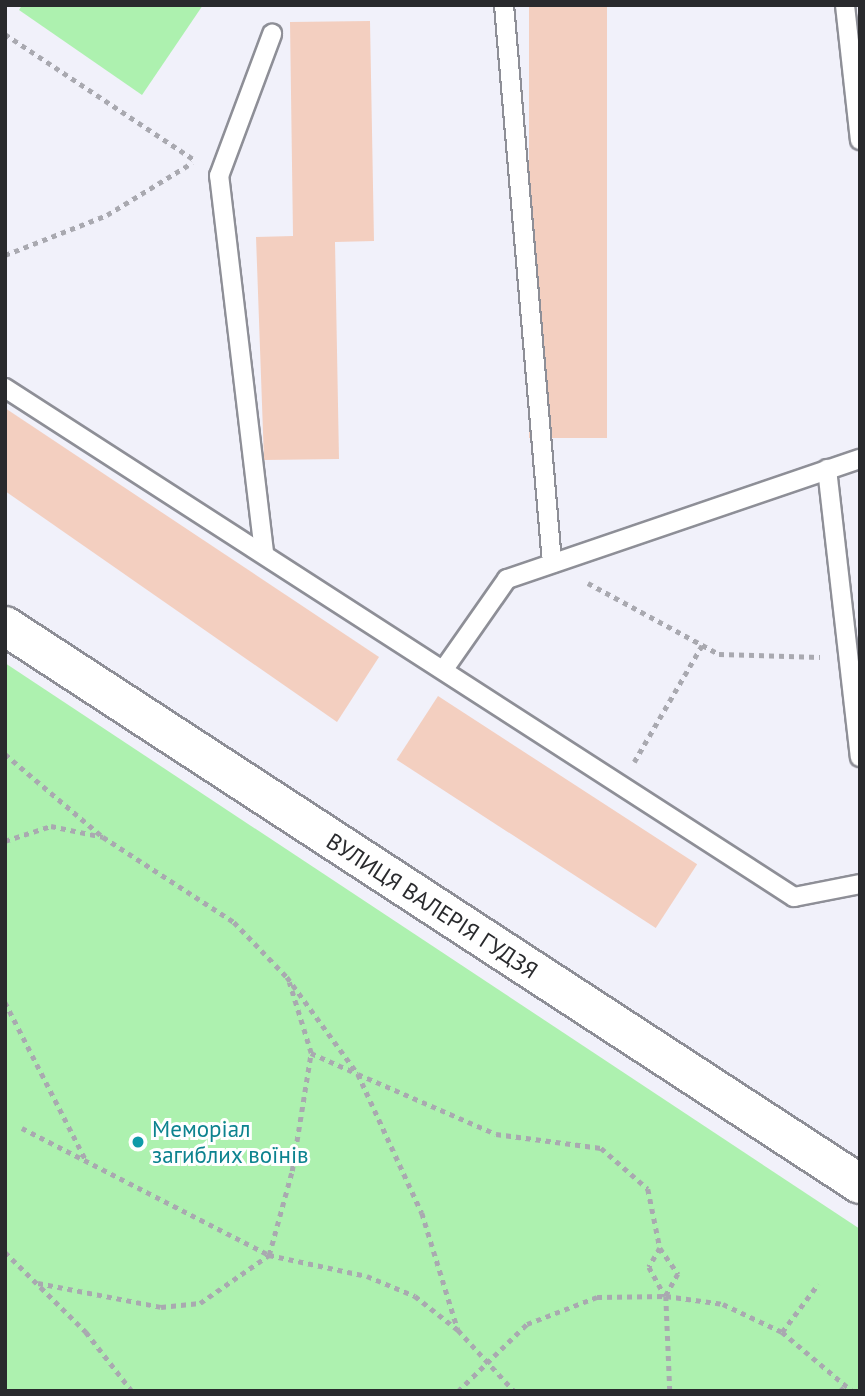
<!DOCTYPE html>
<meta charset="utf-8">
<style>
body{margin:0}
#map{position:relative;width:865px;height:1396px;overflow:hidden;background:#f1f1fa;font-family:"PT Sans",sans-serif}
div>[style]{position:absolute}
.green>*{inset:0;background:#adf1af}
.building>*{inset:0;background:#f3cfc0;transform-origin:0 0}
.path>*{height:4.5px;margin-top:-2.25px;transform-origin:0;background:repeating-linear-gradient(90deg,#a9a9b0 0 5px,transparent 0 10px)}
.roads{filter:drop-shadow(2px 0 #8e8f97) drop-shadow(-2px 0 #8e8f97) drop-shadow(0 2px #8e8f97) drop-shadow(0 -2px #8e8f97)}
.service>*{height:18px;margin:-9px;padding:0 9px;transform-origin:9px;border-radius:9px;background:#fff}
.tertiary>*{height:38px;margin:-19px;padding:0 19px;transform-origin:19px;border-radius:19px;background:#fff}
.dots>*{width:19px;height:19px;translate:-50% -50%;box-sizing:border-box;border:4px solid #fff;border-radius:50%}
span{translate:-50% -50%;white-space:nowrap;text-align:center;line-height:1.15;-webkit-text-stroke:6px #fff;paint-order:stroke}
.street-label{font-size:23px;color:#292a2d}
.culture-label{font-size:23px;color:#0d838f}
.left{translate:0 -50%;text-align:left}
.frame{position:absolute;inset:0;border:7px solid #292a2d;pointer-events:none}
</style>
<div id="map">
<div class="green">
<i style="clip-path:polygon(22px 5px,203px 5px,142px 95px,19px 10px)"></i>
<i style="clip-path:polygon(5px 663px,860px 1229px,860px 1391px,5px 1391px)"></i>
</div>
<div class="building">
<i style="left:529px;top:5px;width:78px;height:433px"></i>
<i style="clip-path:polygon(370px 21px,374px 241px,335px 242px,339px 459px,264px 460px,256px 237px,293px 236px,290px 22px)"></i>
<i style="clip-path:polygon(5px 408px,379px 657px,337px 722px,5px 491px)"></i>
<i style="left:438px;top:696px;width:309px;height:76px;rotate:33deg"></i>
</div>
<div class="path">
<i style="left:5px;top:34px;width:228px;rotate:33.6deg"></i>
<i style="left:5px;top:255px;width:110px;rotate:-21.4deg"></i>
<i style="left:107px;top:215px;width:100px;rotate:-31.5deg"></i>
<i style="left:588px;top:583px;width:149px;rotate:28.5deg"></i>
<i style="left:719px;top:654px;width:101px;rotate:1.7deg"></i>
<i style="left:5px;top:754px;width:128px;rotate:40.3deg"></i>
<i style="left:634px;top:762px;width:135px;rotate:-59.8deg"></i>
<i style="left:5px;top:841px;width:48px;rotate:-18.1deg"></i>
<i style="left:51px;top:826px;width:53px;rotate:11.9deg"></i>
<i style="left:103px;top:837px;width:156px;rotate:33deg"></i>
<i style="left:234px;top:922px;width:76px;rotate:46.1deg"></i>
<i style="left:287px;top:977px;width:120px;rotate:53.8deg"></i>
<i style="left:358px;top:1074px;width:150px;rotate:23.5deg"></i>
<i style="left:496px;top:1134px;width:106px;rotate:7.6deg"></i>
<i style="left:601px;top:1148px;width:62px;rotate:41.1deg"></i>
<i style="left:648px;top:1189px;width:60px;rotate:78.5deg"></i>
<i style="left:660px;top:1248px;width:32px;rotate:55deg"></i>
<i style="left:678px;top:1274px;width:25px;rotate:119deg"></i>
<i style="left:666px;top:1296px;width:95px;rotate:87.6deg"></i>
<i style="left:5px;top:1002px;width:178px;rotate:62.9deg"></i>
<i style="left:311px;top:1053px;width:51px;rotate:24.1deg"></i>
<i style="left:358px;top:1074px;width:153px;rotate:65.3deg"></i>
<i style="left:422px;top:1213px;width:122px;rotate:72.9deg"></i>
<i style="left:458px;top:1330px;width:83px;rotate:47.4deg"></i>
<i style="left:22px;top:1128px;width:278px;rotate:27.2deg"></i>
<i style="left:269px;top:1255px;width:100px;rotate:12.1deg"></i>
<i style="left:367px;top:1276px;width:52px;rotate:22.6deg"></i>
<i style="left:415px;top:1296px;width:55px;rotate:38.3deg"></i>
<i style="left:660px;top:1248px;width:22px;rotate:120deg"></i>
<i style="left:649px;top:1267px;width:33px;rotate:61deg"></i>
<i style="left:5px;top:1252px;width:114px;rotate:44.6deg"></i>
<i style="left:86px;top:1332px;width:75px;rotate:52.1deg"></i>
<i style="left:38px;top:1283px;width:125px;rotate:11deg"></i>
<i style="left:161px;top:1307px;width:39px;rotate:-6deg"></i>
<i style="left:200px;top:1303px;width:84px;rotate:-34.8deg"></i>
<i style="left:269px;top:1255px;width:87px;rotate:-74.7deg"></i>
<i style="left:292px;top:1171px;width:120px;rotate:-80.9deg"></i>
<i style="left:311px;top:1053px;width:74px;rotate:-107.2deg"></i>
<i style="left:782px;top:1332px;width:60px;rotate:-53.1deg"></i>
<i style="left:458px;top:1391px;width:96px;rotate:-44.2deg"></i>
<i style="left:527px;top:1324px;width:75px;rotate:-21.1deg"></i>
<i style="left:597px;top:1297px;width:69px;rotate:-0.8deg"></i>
<i style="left:666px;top:1296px;width:58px;rotate:8deg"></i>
<i style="left:723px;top:1304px;width:65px;rotate:25.4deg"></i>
<i style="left:782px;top:1332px;width:92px;rotate:40.1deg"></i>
<i style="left:840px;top:1391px;width:8px;rotate:-45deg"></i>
</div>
<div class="roads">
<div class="service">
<i style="left:504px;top:5px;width:560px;rotate:85.08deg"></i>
<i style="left:845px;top:5px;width:136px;rotate:83.7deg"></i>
<i style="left:5px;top:388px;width:939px;rotate:32.83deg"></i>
<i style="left:794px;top:897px;width:67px;rotate:-11.1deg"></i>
<i style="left:827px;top:469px;width:290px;rotate:83.5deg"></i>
<i style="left:264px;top:552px;width:379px;rotate:-96.8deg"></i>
<i style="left:219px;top:176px;width:152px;rotate:-69.5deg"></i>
<i style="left:444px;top:669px;width:110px;rotate:-55deg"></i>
<i style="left:507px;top:579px;width:373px;rotate:-18.8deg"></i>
</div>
<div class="tertiary">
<i style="left:5px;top:626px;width:1021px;rotate:33.13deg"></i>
</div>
</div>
<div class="dots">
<i style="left:138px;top:1142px;background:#0f9aa8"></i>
</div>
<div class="street-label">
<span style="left:432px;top:906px;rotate:33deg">ВУЛИЦЯ ВАЛЕРІЯ ГУДЗЯ</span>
</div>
<div class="culture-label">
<span class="left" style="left:152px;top:1142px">Меморіал<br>загиблих воїнів</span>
</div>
<div class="frame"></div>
</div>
